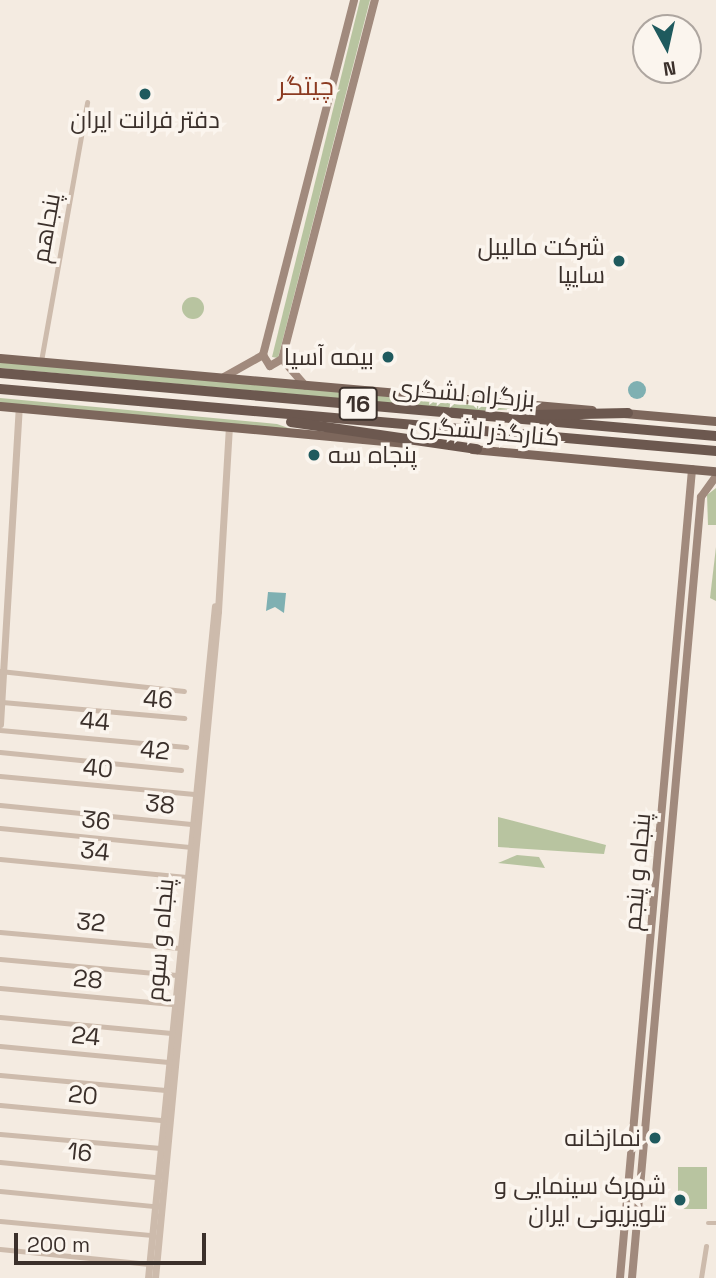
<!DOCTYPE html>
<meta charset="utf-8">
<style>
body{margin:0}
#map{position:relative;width:716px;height:1278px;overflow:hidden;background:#f4ebe1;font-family:"Space Grotesk",Cairo,sans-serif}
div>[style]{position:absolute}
.green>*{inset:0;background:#b8c4a0;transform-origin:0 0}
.round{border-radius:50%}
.water>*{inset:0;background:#7fb0b2}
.pedestrian>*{height:4.5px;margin:-2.25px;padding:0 2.25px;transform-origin:2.25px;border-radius:2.25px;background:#cdbbac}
.minor>*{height:5px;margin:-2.5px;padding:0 2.5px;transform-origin:2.5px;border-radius:2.5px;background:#cdbbac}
.tertiary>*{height:7px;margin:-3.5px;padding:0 3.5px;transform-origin:3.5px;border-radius:3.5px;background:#cdbbac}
.secondary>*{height:8px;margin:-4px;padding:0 4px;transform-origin:4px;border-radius:4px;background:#a18a7d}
.primary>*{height:9px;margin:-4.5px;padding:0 4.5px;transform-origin:4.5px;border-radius:4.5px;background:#7d675c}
.trunk>*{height:10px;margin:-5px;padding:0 5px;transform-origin:5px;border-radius:5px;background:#6c584f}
.dots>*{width:19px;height:19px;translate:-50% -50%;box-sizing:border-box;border:4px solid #fbf5ee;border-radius:50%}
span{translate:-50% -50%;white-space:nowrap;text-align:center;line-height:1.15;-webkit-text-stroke:7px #fbf5ee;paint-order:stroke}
.shield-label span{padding:2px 5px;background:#fbf5ee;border:2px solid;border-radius:5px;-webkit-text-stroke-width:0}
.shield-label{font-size:23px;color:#3b302b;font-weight:700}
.poi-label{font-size:24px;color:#3b302b}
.right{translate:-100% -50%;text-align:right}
.left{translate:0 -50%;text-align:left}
.street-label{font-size:24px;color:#3b302b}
.neighbourhood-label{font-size:26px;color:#8c3b22}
.north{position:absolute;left:632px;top:14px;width:70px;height:70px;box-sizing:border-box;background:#fbf5ee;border:2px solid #aea6a0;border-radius:50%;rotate:172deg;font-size:19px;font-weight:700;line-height:28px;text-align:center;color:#3b302b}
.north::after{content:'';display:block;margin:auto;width:24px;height:32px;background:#1f5a5e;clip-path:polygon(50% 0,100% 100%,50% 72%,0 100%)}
.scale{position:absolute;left:14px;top:1233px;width:192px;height:32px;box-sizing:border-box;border:4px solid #3b302b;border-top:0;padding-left:9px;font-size:21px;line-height:24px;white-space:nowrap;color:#3b302b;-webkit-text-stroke:5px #fbf5ee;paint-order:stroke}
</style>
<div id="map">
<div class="green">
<i style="clip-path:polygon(360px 0,370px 0,278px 358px,272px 357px)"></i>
<i class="round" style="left:182px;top:297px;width:22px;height:22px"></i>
<i style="clip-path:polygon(0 362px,531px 408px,480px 411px,0 368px)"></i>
<i style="clip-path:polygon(0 398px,277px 424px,294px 430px,0 403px)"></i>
<i style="clip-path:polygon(716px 488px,716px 525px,708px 525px,707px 495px)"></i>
<i style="clip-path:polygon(716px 547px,716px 601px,710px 598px)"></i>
<i style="clip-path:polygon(498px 817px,606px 845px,604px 854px,498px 847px)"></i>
<i style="clip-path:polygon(517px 855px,539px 857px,545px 868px,498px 863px)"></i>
<i style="left:678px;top:1167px;width:29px;height:42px"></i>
</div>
<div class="water">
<i class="round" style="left:628px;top:381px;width:18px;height:18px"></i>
<i style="clip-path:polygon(268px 592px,286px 593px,284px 613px,275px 607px,266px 611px)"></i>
</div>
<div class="pedestrian">
<i style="left:708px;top:1223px;width:8px"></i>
<i style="left:701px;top:1278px;width:32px;rotate:-81deg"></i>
</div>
<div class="minor">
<i style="left:41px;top:361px;width:263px;rotate:-79.9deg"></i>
<i style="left:0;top:671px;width:185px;rotate:6.2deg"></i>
<i style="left:2px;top:702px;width:183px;rotate:5deg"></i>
<i style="left:0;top:730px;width:187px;rotate:5.2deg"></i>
<i style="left:0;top:752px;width:182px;rotate:5.7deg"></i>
<i style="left:0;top:776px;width:195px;rotate:5.3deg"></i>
<i style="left:0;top:805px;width:192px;rotate:5.7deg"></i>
<i style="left:0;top:828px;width:190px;rotate:5.7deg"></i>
<i style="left:0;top:859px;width:187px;rotate:5.5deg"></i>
<i style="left:0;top:932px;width:180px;rotate:5.1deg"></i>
<i style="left:0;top:959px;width:177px;rotate:5.2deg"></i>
<i style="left:0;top:988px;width:175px;rotate:5.3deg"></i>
<i style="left:0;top:1017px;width:172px;rotate:5.3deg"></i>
<i style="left:0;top:1046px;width:169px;rotate:5.4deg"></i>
<i style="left:0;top:1075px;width:166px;rotate:5.2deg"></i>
<i style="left:0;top:1105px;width:164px;rotate:5.3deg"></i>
<i style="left:0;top:1134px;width:161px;rotate:5deg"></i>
<i style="left:0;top:1162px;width:158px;rotate:5.5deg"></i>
<i style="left:0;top:1191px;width:155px;rotate:5.6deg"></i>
<i style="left:0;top:1221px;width:153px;rotate:5.3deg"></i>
<i style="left:0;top:1249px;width:150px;rotate:5.7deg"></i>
</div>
<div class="tertiary">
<i style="left:0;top:724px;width:317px;rotate:-86.6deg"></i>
<i style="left:148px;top:1278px;width:675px;rotate:-84.31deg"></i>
<i style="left:155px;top:1278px;width:670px;rotate:-84.6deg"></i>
<i style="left:218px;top:611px;width:184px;rotate:-86.6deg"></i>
</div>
<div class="secondary">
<i style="left:263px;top:355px;width:13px;rotate:58deg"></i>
<i style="left:270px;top:366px;width:14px;rotate:-30deg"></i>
<i style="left:282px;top:359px;width:371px;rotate:-75.5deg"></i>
<i style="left:282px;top:359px;width:35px;rotate:49deg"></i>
<i style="left:224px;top:377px;width:45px;rotate:-29.4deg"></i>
<i style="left:263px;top:355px;width:366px;rotate:-75.6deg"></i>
<i style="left:620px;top:1278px;width:812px;rotate:-84.91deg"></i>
<i style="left:632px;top:1278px;width:784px;rotate:-84.95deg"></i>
<i style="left:701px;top:497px;width:26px;rotate:-54deg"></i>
</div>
<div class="primary">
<i style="left:0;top:358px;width:594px;rotate:5.02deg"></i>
<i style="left:0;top:406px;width:408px;rotate:5.2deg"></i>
<i style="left:624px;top:413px;width:92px;rotate:5deg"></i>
<i style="left:472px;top:449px;width:245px;rotate:5.2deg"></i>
</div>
<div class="trunk">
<i style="left:0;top:373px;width:719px;rotate:5.03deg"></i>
<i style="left:0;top:389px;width:719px;rotate:4.95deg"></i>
<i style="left:534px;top:415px;width:94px;rotate:-1.2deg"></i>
<i style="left:291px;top:422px;width:188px;rotate:8.3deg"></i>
</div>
<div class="dots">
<i style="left:145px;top:94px;background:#1f5a5e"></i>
<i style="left:619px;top:261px;background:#1f5a5e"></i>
<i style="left:388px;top:357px;background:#1f5a5e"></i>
<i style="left:314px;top:455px;background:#1f5a5e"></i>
<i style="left:655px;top:1138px;background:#1f5a5e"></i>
<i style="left:680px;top:1200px;background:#1f5a5e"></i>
</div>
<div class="shield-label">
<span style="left:358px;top:404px">16</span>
</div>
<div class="poi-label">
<span style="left:145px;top:120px">دفتر فرانت ایران</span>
<span class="right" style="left:605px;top:261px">شرکت مالیبل<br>سایپا</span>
<span class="right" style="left:374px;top:357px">بیمه آسیا</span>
<span class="left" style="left:328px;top:455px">پنجاه سه</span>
<span class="right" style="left:641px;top:1138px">نمازخانه</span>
<span class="right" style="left:666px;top:1200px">شهرک سینمایی و<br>تلویزیونی ایران</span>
</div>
<div class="street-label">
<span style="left:46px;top:228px;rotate:-80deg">پنجاهم</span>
<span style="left:464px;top:393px;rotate:5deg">بزرگراه لشگری</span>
<span style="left:485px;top:431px;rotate:5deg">کنارگذر لشگری</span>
<span style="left:158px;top:699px;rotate:5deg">46</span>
<span style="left:95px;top:721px;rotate:5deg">44</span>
<span style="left:155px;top:750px;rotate:6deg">42</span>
<span style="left:98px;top:768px;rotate:5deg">40</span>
<span style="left:160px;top:804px;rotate:6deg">38</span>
<span style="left:96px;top:820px;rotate:6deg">36</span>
<span style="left:95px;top:851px;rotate:6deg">34</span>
<span style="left:637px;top:872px;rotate:-85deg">پنجاه و پنجم</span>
<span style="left:91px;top:922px;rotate:5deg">32</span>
<span style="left:160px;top:940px;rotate:-85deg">پنجاه و سوم</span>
<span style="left:88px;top:979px;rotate:5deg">28</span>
<span style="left:86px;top:1036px;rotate:6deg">24</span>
<span style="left:83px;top:1095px;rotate:5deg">20</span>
<span style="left:80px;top:1152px;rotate:6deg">16</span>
</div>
<div class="neighbourhood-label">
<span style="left:306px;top:87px">چیتگر</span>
</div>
<div class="north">N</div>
<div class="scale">200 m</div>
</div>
